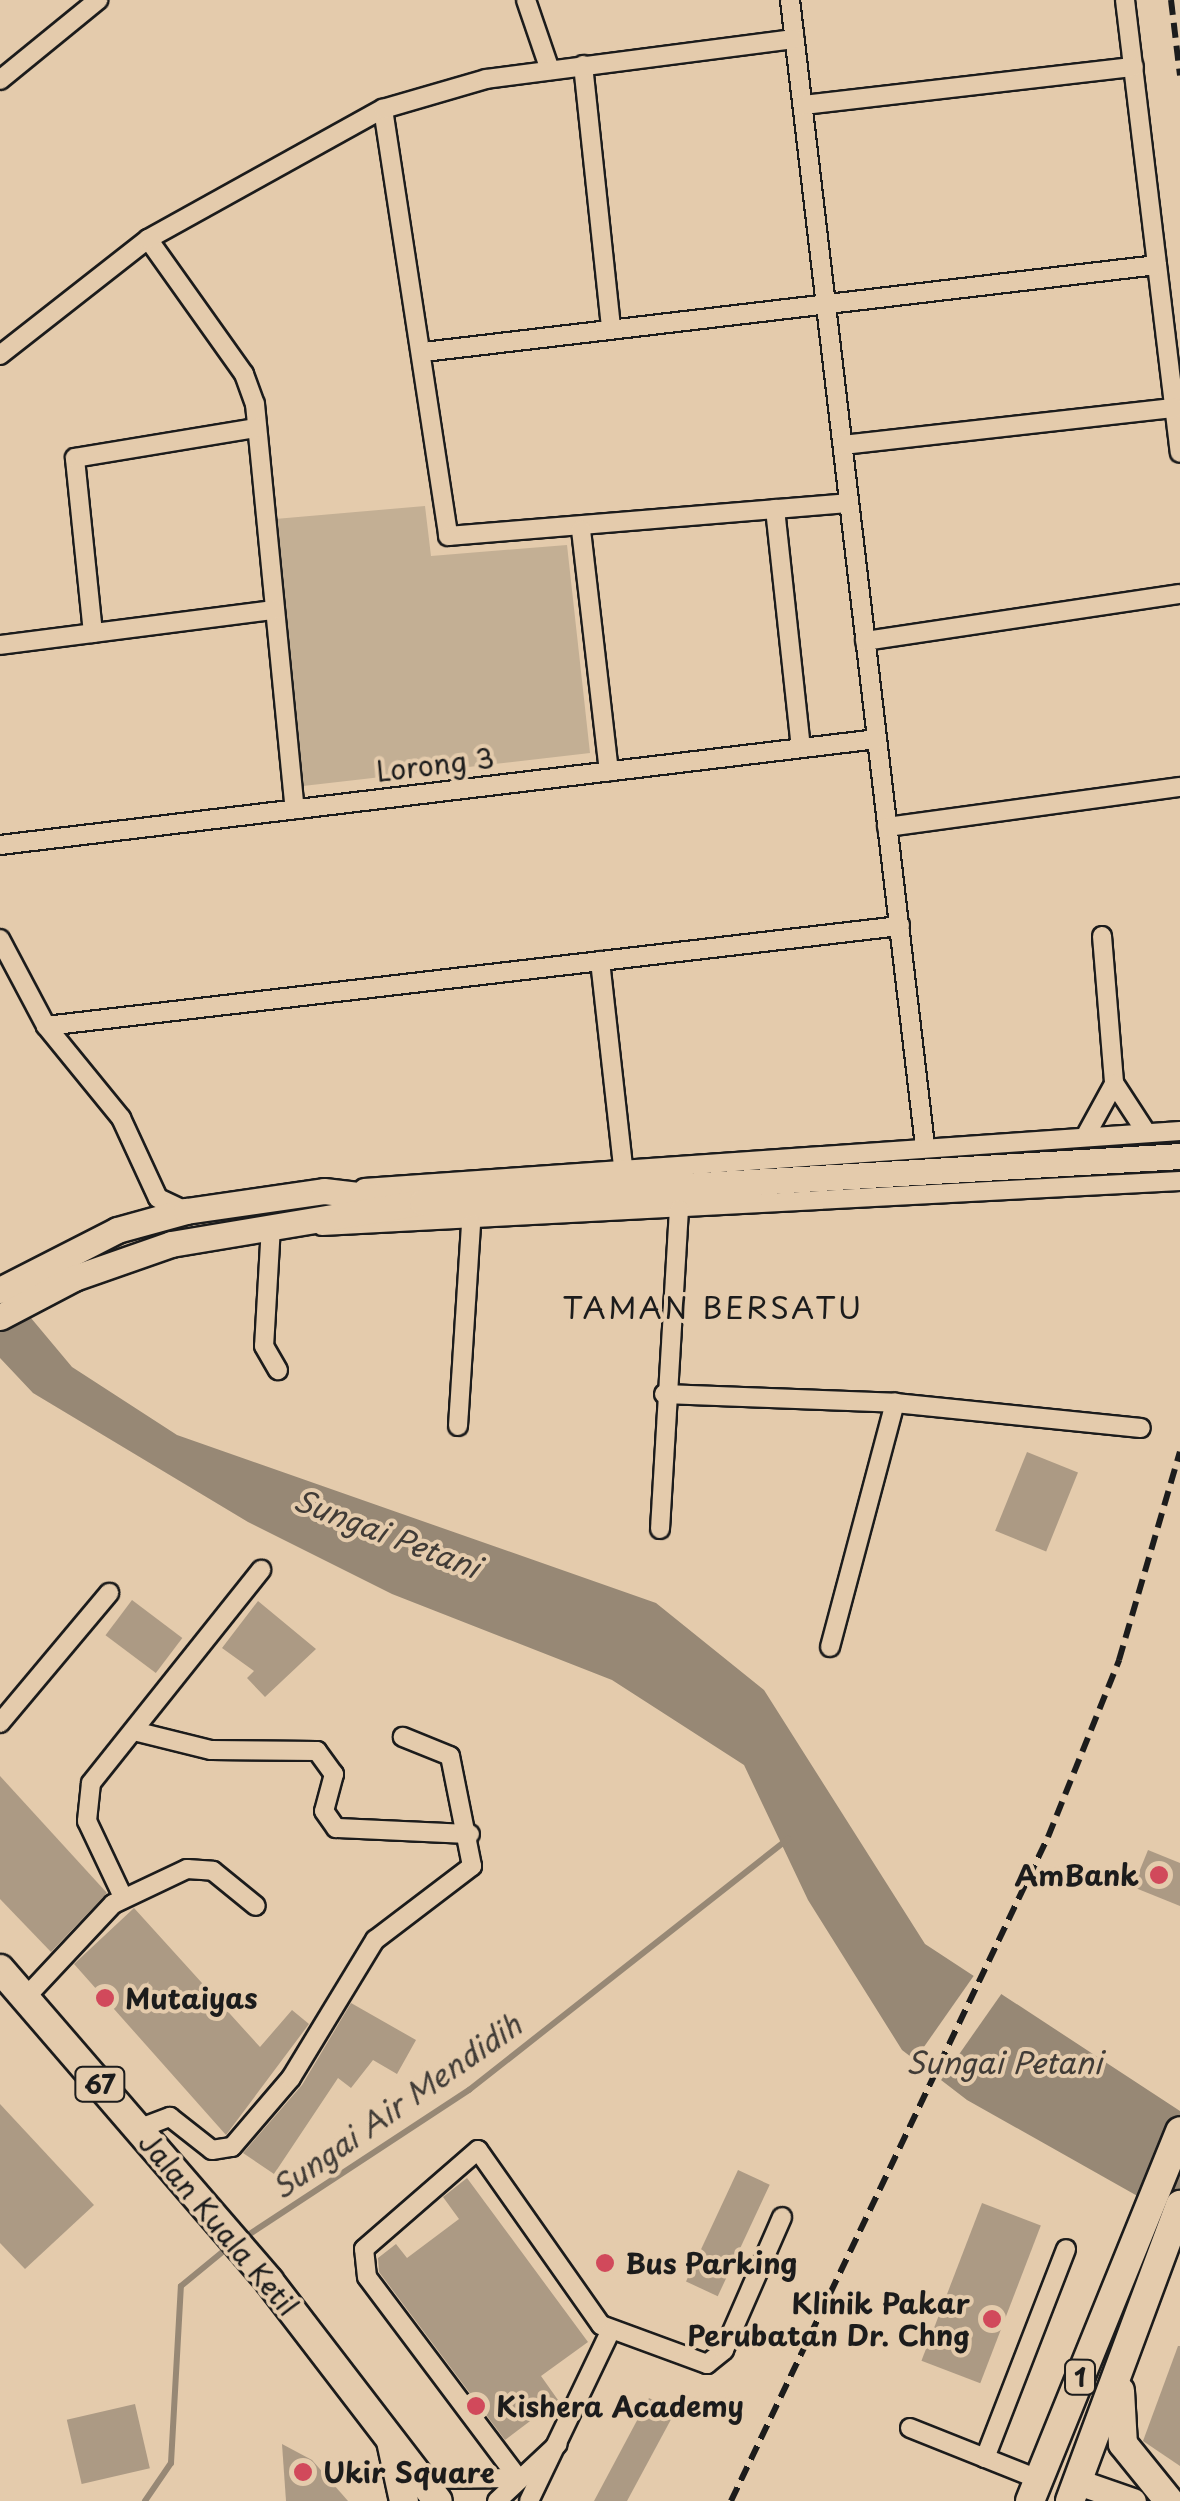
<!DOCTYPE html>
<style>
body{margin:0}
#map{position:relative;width:1180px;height:2501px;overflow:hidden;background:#e4cbac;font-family:"Playpen Sans",sans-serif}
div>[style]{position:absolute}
.green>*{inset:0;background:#c3af94}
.water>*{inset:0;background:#978875}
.pier>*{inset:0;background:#e4cbac;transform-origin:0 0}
.stream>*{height:6px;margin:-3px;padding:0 3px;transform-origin:3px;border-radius:3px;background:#978875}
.building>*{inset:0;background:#ac9a84;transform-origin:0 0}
.roads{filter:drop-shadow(2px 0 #1c1c1c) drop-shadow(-2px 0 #1c1c1c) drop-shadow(0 2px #1c1c1c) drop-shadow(0 -2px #1c1c1c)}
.street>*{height:18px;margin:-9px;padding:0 9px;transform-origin:9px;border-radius:9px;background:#e4cbac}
.secondary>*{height:25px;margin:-12.5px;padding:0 12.5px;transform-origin:12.5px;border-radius:12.5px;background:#e4cbac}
.primary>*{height:28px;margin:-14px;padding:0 14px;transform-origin:14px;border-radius:14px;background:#e4cbac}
.rail>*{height:6px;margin-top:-3px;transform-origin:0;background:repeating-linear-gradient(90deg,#1c1c1c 0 15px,transparent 0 23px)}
.dots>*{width:28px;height:28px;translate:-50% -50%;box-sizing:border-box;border:5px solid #e4cbac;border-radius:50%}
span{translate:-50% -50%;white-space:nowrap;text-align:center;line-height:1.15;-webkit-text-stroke:8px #e4cbac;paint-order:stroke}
.shield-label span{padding:2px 8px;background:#e4cbac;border:2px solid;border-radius:8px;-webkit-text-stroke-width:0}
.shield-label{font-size:25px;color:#1c1c1c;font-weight:700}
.street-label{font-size:28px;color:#1c1c1c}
.poi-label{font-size:28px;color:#1c1c1c;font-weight:700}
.right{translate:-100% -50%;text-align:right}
.left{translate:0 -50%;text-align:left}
.neighbourhood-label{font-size:30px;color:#1c1c1c;letter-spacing:2.5px}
.water-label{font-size:30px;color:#413c37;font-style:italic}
</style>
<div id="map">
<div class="green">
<i style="clip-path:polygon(425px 506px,431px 556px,567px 545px,590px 753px,303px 786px,275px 519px)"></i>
</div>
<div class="water">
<i style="clip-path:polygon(0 1281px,72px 1367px,177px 1435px,656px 1603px,764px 1690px,925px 1944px,1180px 2111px,1180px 2220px,967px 2100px,902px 2050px,808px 1900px,744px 1765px,612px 1680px,392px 1594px,248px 1522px,33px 1393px,0 1358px)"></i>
</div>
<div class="pier">
<i style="left:975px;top:1974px;width:33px;height:112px;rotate:35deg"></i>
</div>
<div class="stream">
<i style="left:242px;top:2239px;width:272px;rotate:-33.3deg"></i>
<i style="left:469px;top:2090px;width:406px;rotate:-38.2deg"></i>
<i style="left:145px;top:2501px;width:46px;rotate:-55.6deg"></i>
<i style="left:171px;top:2463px;width:177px;rotate:-86.8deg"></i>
<i style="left:181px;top:2286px;width:65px;rotate:-39.4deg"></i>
</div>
<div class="building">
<i style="left:1027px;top:1452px;width:55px;height:85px;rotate:22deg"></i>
<i style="left:132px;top:1600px;width:63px;height:44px;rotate:37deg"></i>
<i style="clip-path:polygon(258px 1601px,316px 1649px,265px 1697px,247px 1678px,254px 1671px,222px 1648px)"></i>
<i style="clip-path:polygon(0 1776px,107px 1893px,51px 1952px,0 1899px)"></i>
<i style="clip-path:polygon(1148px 1850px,1180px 1863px,1180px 1906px,1133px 1887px)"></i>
<i style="clip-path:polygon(134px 1908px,260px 2047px,292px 2010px,309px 2024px,226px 2135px,74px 1964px)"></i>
<i style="clip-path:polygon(351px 2003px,416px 2040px,397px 2074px,373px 2060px,351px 2088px,338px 2078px,274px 2174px,243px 2153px,302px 2085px)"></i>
<i style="clip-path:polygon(0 2104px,94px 2205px,25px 2269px,0 2243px)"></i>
<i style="left:738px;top:2170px;width:35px;height:123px;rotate:25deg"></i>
<i style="clip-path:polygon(467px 2178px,588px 2342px,541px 2376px,558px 2400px,505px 2440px,379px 2272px,378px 2258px,396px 2244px,407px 2258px,459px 2219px,443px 2197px)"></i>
<i style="left:982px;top:2203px;width:63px;height:169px;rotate:21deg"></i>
<i style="clip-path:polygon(1178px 2346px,1180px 2346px,1180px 2466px,1143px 2441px)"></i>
<i style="clip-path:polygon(649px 2398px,675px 2412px,627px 2501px,594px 2501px)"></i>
<i style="left:135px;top:2404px;width:66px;height:70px;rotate:77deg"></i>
<i style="clip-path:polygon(282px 2444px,312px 2460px,348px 2501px,286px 2501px)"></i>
</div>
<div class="roads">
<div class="street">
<i style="left:526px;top:0;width:74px;rotate:71.1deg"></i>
<i style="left:790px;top:0;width:1153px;rotate:83.28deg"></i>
<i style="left:1125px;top:0;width:456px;rotate:83.1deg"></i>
<i style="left:583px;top:65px;width:265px;rotate:83.9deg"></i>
<i style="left:0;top:80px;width:127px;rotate:-39.2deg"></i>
<i style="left:804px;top:105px;width:332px;rotate:-6.6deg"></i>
<i style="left:383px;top:109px;width:432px;rotate:81.3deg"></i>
<i style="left:448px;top:536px;width:401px;rotate:-4.7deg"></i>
<i style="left:148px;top:239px;width:166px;rotate:54.6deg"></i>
<i style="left:244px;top:374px;width:32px;rotate:70deg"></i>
<i style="left:255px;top:404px;width:407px;rotate:84.4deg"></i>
<i style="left:424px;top:352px;width:738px;rotate:-6.77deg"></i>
<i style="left:0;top:355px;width:188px;rotate:-38.1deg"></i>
<i style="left:148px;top:239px;width:269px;rotate:-29deg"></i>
<i style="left:383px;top:109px;width:107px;rotate:-16.2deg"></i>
<i style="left:486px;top:79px;width:311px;rotate:-7.4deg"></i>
<i style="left:843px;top:445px;width:334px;rotate:-6.4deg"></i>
<i style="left:775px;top:509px;width:240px;rotate:83.8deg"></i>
<i style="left:581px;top:530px;width:243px;rotate:83.4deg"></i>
<i style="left:93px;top:633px;width:176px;rotate:-95.9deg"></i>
<i style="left:75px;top:458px;width:184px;rotate:-9.4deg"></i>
<i style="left:865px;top:641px;width:318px;rotate:-8.5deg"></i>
<i style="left:0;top:645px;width:277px;rotate:-7.3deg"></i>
<i style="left:887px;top:827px;width:296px;rotate:-7.8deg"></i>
<i style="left:0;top:845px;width:883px;rotate:-6.89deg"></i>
<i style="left:1102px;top:936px;width:147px;rotate:85.3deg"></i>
<i style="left:1114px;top:1083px;width:59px;rotate:56.9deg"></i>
<i style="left:0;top:939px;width:98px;rotate:62.1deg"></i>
<i style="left:46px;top:1026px;width:119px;rotate:50.8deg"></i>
<i style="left:121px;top:1118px;width:88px;rotate:65.2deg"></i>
<i style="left:158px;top:1198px;width:31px;rotate:25deg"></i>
<i style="left:600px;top:961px;width:207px;rotate:83.6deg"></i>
<i style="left:46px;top:1026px;width:860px;rotate:-6.68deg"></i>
<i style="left:1086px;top:1135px;width:58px;rotate:-61.2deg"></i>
<i style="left:364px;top:1188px;width:818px;rotate:-4deg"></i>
<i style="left:271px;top:1226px;width:120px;rotate:93.3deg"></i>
<i style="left:264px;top:1346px;width:28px;rotate:60deg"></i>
<i style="left:322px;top:1226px;width:859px;rotate:-3deg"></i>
<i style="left:664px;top:1394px;width:231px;rotate:2.2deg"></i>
<i style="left:895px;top:1403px;width:247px;rotate:5.8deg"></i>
<i style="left:458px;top:1426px;width:202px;rotate:-86.3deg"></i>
<i style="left:660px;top:1529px;width:320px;rotate:-86.6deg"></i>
<i style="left:830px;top:1647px;width:253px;rotate:-75.1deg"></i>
<i style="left:0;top:1723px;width:170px;rotate:-50deg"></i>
<i style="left:134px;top:1731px;width:79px;rotate:13.9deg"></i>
<i style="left:211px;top:1750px;width:106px;rotate:0.5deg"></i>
<i style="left:317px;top:1751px;width:29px;rotate:54deg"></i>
<i style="left:334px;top:1774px;width:38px;rotate:105deg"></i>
<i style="left:324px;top:1811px;width:21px;rotate:55deg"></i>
<i style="left:336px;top:1828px;width:134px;rotate:2.6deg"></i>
<i style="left:123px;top:1897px;width:84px;rotate:-115.3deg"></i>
<i style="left:87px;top:1821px;width:38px;rotate:-84deg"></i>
<i style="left:91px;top:1783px;width:273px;rotate:-51.4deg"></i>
<i style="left:26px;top:1997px;width:127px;rotate:-46.9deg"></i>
<i style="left:113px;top:1904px;width:82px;rotate:-25.3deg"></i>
<i style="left:187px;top:1869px;width:26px;rotate:4deg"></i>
<i style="left:213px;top:1871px;width:55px;rotate:39.1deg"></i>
<i style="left:138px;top:2129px;width:34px;rotate:-21deg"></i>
<i style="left:170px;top:2117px;width:53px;rotate:38.2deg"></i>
<i style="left:212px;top:2150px;width:20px;rotate:-9deg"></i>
<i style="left:232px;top:2147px;width:91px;rotate:-49.5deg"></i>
<i style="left:291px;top:2078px;width:162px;rotate:-58.7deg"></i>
<i style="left:375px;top:1940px;width:122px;rotate:-37.3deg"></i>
<i style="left:472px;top:1866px;width:112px;rotate:-101.3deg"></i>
<i style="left:450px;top:1756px;width:51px;rotate:-158deg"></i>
<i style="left:910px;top:2428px;width:138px;rotate:21.7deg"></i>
<i style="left:985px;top:2458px;width:224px;rotate:-68.8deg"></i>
<i style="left:518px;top:2478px;width:251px;rotate:-126.9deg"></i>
<i style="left:367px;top:2277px;width:28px;rotate:-96deg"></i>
<i style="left:364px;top:2249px;width:151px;rotate:-41deg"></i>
<i style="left:478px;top:2150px;width:214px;rotate:54.9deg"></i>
<i style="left:601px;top:2325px;width:113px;rotate:20.2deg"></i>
<i style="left:707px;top:2364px;width:22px;rotate:-39deg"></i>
<i style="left:724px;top:2350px;width:145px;rotate:-66.4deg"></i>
<i style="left:428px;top:2479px;width:90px;rotate:-0.6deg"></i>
<i style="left:497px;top:2501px;width:83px;rotate:-43.1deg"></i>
<i style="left:529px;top:2501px;width:187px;rotate:-64.4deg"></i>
</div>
<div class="secondary">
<i style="left:0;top:1290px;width:131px;rotate:-27.1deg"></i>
<i style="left:117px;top:1230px;width:72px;rotate:-15.4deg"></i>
<i style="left:186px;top:1211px;width:139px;rotate:-8.2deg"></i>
<i style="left:324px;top:1191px;width:68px;rotate:6.7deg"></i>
<i style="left:0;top:1317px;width:84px;rotate:-27.8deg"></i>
<i style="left:74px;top:1278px;width:103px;rotate:-19.3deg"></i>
<i style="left:171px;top:1244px;width:254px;rotate:-9.5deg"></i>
<i style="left:422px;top:1202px;width:759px;rotate:-3.47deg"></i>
<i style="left:1078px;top:2482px;width:58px;rotate:19.1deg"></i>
</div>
<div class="primary">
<i style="left:0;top:1969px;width:412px;rotate:49.2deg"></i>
<i style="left:269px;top:2281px;width:277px;rotate:52.5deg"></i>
<i style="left:1120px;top:2391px;width:53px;rotate:86.8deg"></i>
<i style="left:1123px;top:2444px;width:73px;rotate:51.1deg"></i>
<i style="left:391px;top:2441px;width:61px;rotate:77.8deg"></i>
<i style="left:1030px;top:2501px;width:399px;rotate:-67.9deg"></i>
<i style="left:1070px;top:2501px;width:316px;rotate:-69.6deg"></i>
</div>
</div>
<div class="rail">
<i style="left:1171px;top:0;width:76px;rotate:83.2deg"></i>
<i style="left:731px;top:2501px;width:736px;rotate:-64.48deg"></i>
<i style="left:1048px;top:1837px;width:191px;rotate:-68.1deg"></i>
<i style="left:1119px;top:1660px;width:217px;rotate:-73.7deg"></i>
</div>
<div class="dots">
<i style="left:1159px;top:1875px;background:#d1495b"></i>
<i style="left:105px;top:1998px;background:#d1495b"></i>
<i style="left:605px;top:2263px;background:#d1495b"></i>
<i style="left:992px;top:2319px;background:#d1495b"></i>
<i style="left:476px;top:2406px;background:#d1495b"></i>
<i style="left:303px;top:2472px;background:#d1495b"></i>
</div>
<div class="shield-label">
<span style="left:100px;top:2084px">67</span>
<span style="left:1080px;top:2377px">1</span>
</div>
<div class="street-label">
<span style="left:435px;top:764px;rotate:-7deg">Lorong 3</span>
<span style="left:219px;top:2224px;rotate:50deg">Jalan Kuala Ketil</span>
</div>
<div class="poi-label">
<span class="right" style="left:1139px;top:1875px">AmBank</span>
<span class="left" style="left:125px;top:1998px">Mutaiyas</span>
<span class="left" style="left:625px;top:2263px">Bus Parking</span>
<span class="right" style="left:970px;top:2319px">Klinik Pakar<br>Perubatan Dr. Chng</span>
<span class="left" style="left:496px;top:2406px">Kishera Academy</span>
<span class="left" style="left:323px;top:2472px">Ukir Square</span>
</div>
<div class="neighbourhood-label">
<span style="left:713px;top:1307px">TAMAN BERSATU</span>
</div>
<div class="water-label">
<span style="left:387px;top:1533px;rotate:21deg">Sungai Petani</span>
<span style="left:1004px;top:2062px">Sungai Petani</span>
<span style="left:396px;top:2106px;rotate:-35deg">Sungai Air Mendidih</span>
</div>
</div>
